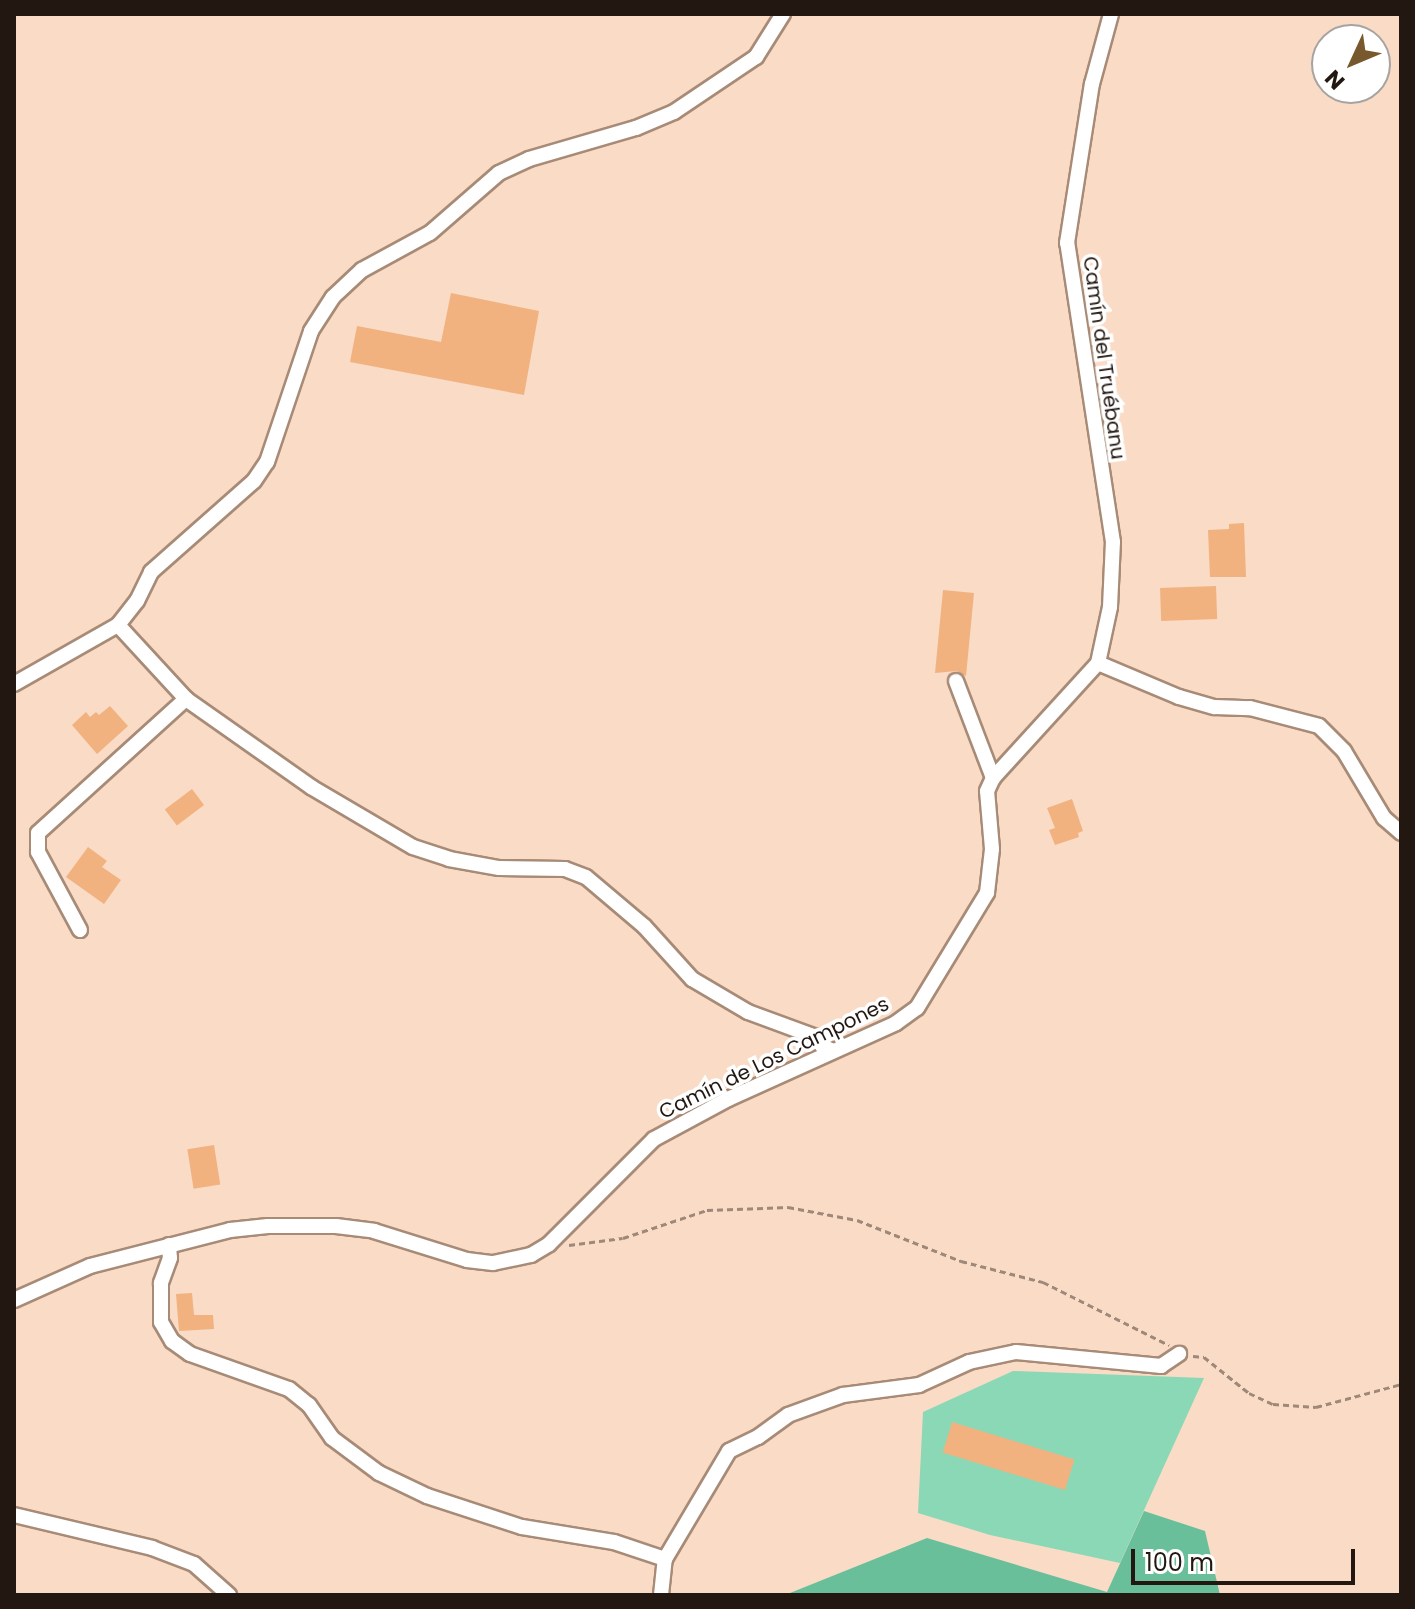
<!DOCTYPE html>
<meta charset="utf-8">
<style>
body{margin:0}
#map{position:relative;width:1415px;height:1609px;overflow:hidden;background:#f9dbc6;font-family:Poppins,sans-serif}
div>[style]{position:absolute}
.green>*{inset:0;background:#8ad8b6}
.forest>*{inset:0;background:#6abf9b}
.building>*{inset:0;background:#f1b280;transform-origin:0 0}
.path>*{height:3px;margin-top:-1.5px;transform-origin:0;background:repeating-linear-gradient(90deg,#9e8879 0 6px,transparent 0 10px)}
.roads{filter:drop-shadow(2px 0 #a78b77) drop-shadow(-2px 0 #a78b77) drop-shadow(0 2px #a78b77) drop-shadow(0 -2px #a78b77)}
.minor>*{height:14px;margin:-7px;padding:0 7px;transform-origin:7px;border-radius:7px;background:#fff}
span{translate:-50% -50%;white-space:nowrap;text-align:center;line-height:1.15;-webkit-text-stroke:7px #fff;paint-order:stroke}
.street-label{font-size:20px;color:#231811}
.frame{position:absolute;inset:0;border:16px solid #231811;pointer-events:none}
.north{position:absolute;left:1311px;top:24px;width:80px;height:80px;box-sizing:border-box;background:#fff;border:2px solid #a7a3a0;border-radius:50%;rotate:226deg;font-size:22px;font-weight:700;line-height:32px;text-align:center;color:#231811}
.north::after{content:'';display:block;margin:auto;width:28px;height:36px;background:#77592d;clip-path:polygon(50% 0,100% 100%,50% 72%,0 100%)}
.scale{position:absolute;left:1131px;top:1549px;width:224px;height:36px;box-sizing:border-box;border:4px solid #231811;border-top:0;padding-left:10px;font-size:24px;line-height:28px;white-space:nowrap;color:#231811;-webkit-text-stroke:6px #fff;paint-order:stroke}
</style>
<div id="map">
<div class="green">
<i style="clip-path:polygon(1013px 1371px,1204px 1378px,1120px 1563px,990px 1535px,918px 1513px,923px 1412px)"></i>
</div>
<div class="forest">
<i style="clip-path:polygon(1144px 1511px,1205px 1531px,1220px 1595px,785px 1595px,927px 1538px,1107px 1592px)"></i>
</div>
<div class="building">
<i style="clip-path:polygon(451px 293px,539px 311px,524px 395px,350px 362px,357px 326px,441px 342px)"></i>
<i style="clip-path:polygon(1244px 523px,1246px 577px,1210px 577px,1208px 530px,1229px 529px,1229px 524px)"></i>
<i style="left:1216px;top:586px;width:33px;height:56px;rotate:88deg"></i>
<i style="clip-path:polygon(943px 590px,974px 593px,966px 676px,957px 671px,935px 673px)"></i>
<i style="clip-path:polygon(110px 706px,128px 726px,97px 754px,72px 725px,86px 712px,90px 717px,96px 712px,99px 715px)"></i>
<i style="left:192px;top:789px;width:20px;height:34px;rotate:53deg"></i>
<i style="clip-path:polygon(1072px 799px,1083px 831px,1078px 833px,1079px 837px,1055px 845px,1049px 830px,1055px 828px,1047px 808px)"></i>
<i style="clip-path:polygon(88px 847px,107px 861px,102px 867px,121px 880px,104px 904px,66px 877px)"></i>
<i style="left:214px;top:1145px;width:40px;height:27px;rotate:81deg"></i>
<i style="clip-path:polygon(192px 1293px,194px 1315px,213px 1315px,214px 1329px,179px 1331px,176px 1294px)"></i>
<i style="left:952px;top:1422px;width:128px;height:32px;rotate:17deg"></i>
</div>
<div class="path">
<i style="left:569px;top:1245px;width:54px;rotate:-7.4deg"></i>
<i style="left:623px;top:1238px;width:89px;rotate:-18.4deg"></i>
<i style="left:707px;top:1210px;width:81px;rotate:-2.1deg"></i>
<i style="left:788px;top:1207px;width:70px;rotate:10.7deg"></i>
<i style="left:857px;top:1220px;width:112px;rotate:21.5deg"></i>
<i style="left:961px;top:1261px;width:85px;rotate:14.4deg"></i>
<i style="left:1043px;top:1282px;width:141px;rotate:26.6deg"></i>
<i style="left:1193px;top:1356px;width:11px;rotate:5deg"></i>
<i style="left:1204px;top:1357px;width:58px;rotate:38.7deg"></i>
<i style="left:1249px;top:1393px;width:26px;rotate:25deg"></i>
<i style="left:1273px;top:1404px;width:43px;rotate:4deg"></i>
<i style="left:1316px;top:1407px;width:88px;rotate:-15.1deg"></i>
</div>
<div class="roads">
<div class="minor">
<i style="left:118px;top:625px;width:100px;rotate:47.4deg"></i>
<i style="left:186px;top:699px;width:153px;rotate:35.1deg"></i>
<i style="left:311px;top:787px;width:118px;rotate:30.5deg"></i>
<i style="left:413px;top:847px;width:38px;rotate:18deg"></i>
<i style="left:449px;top:859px;width:51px;rotate:10.2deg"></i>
<i style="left:499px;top:868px;width:66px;rotate:0.9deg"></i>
<i style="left:565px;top:869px;width:22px;rotate:21deg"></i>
<i style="left:586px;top:877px;width:76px;rotate:40.2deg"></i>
<i style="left:644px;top:926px;width:72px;rotate:47.8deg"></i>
<i style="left:692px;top:979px;width:65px;rotate:30.5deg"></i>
<i style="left:748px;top:1012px;width:72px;rotate:20.2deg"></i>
<i style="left:816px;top:1037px;width:11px;rotate:56deg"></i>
<i style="left:822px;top:1046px;width:12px;rotate:24deg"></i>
<i style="left:1098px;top:663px;width:57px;rotate:-77.9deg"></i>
<i style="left:1110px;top:607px;width:65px;rotate:-87.4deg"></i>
<i style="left:1113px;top:542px;width:303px;rotate:-98.7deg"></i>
<i style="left:1067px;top:243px;width:161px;rotate:-81.1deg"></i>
<i style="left:1092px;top:84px;width:73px;rotate:-74.8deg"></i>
<i style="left:1098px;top:663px;width:88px;rotate:22.8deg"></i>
<i style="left:1179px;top:697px;width:37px;rotate:16deg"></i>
<i style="left:1215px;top:707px;width:35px;rotate:2deg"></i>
<i style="left:1250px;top:708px;width:71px;rotate:14.6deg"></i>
<i style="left:1319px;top:726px;width:35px;rotate:45deg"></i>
<i style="left:1344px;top:751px;width:78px;rotate:59.2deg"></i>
<i style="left:1384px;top:818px;width:23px;rotate:41deg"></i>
<i style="left:956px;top:681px;width:104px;rotate:69.1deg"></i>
<i style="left:14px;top:684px;width:120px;rotate:-29.6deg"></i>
<i style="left:118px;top:625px;width:31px;rotate:-52deg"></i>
<i style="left:137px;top:601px;width:32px;rotate:-64deg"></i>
<i style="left:151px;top:572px;width:137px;rotate:-41.5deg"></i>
<i style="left:254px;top:481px;width:23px;rotate:-56deg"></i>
<i style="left:267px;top:462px;width:138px;rotate:-71.4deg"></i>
<i style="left:311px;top:331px;width:40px;rotate:-57.1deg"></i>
<i style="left:333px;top:297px;width:40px;rotate:-43deg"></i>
<i style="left:362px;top:270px;width:77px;rotate:-28.6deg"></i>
<i style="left:430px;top:233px;width:91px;rotate:-41deg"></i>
<i style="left:499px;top:173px;width:33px;rotate:-25deg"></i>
<i style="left:529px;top:159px;width:111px;rotate:-16.2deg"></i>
<i style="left:636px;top:128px;width:41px;rotate:-22.8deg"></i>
<i style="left:674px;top:112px;width:99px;rotate:-33.9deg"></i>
<i style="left:756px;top:57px;width:51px;rotate:-57.9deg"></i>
<i style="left:80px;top:930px;width:89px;rotate:-118.3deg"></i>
<i style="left:38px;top:852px;width:19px;rotate:-90deg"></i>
<i style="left:38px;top:833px;width:200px;rotate:-42.2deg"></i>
<i style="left:169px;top:1245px;width:13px;rotate:86deg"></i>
<i style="left:170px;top:1258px;width:27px;rotate:110deg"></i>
<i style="left:161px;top:1283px;width:39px;rotate:90deg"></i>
<i style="left:161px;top:1322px;width:22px;rotate:60deg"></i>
<i style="left:172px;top:1341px;width:22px;rotate:36deg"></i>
<i style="left:190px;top:1354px;width:105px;rotate:19.5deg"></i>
<i style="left:289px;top:1389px;width:26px;rotate:39deg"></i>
<i style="left:309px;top:1405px;width:40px;rotate:55.1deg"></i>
<i style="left:332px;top:1438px;width:59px;rotate:36.7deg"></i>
<i style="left:379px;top:1473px;width:53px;rotate:25.6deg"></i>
<i style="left:427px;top:1496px;width:100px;rotate:18.1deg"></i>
<i style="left:522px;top:1527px;width:93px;rotate:9.3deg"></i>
<i style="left:614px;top:1542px;width:54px;rotate:18.4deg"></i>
<i style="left:14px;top:1300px;width:83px;rotate:-24.1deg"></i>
<i style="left:90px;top:1266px;width:145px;rotate:-14.4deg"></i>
<i style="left:230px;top:1230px;width:38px;rotate:-6deg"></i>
<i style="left:268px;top:1226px;width:68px"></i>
<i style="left:336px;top:1226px;width:38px;rotate:7deg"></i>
<i style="left:374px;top:1231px;width:97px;rotate:17.3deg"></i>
<i style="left:467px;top:1260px;width:26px;rotate:7deg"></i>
<i style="left:493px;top:1263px;width:39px;rotate:-12deg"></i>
<i style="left:531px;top:1255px;width:21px;rotate:-31deg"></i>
<i style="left:549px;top:1244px;width:148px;rotate:-45deg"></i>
<i style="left:654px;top:1139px;width:84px;rotate:-28.4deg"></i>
<i style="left:728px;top:1099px;width:184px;rotate:-24.3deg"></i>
<i style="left:896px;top:1023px;width:26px;rotate:-36deg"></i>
<i style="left:917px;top:1008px;width:135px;rotate:-58.7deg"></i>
<i style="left:987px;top:893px;width:44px;rotate:-83.5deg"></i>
<i style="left:992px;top:849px;width:58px;rotate:-94.9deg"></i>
<i style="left:987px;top:791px;width:14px;rotate:-65deg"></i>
<i style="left:993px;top:778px;width:156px;rotate:-47.6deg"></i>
<i style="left:14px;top:1515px;width:142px;rotate:13.4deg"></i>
<i style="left:152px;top:1548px;width:45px;rotate:20.9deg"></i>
<i style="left:194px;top:1564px;width:47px;rotate:41.5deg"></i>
<i style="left:661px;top:1595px;width:36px;rotate:-84deg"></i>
<i style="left:665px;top:1559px;width:126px;rotate:-59.3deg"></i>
<i style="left:729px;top:1451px;width:32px;rotate:-26deg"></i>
<i style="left:758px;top:1437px;width:37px;rotate:-36deg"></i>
<i style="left:788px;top:1415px;width:59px;rotate:-20deg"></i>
<i style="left:843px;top:1395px;width:77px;rotate:-7.5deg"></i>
<i style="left:919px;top:1385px;width:55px;rotate:-24.7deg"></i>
<i style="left:969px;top:1362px;width:48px;rotate:-12deg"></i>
<i style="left:1016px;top:1352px;width:146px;rotate:5.5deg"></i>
<i style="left:1161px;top:1366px;width:22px;rotate:-34deg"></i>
</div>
</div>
<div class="street-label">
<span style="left:1104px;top:358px;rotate:82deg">Camín del Truébanu</span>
<span style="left:774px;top:1058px;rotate:-26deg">Camín de Los Campones</span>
</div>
<div class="frame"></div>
<div class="north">N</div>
<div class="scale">100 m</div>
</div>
